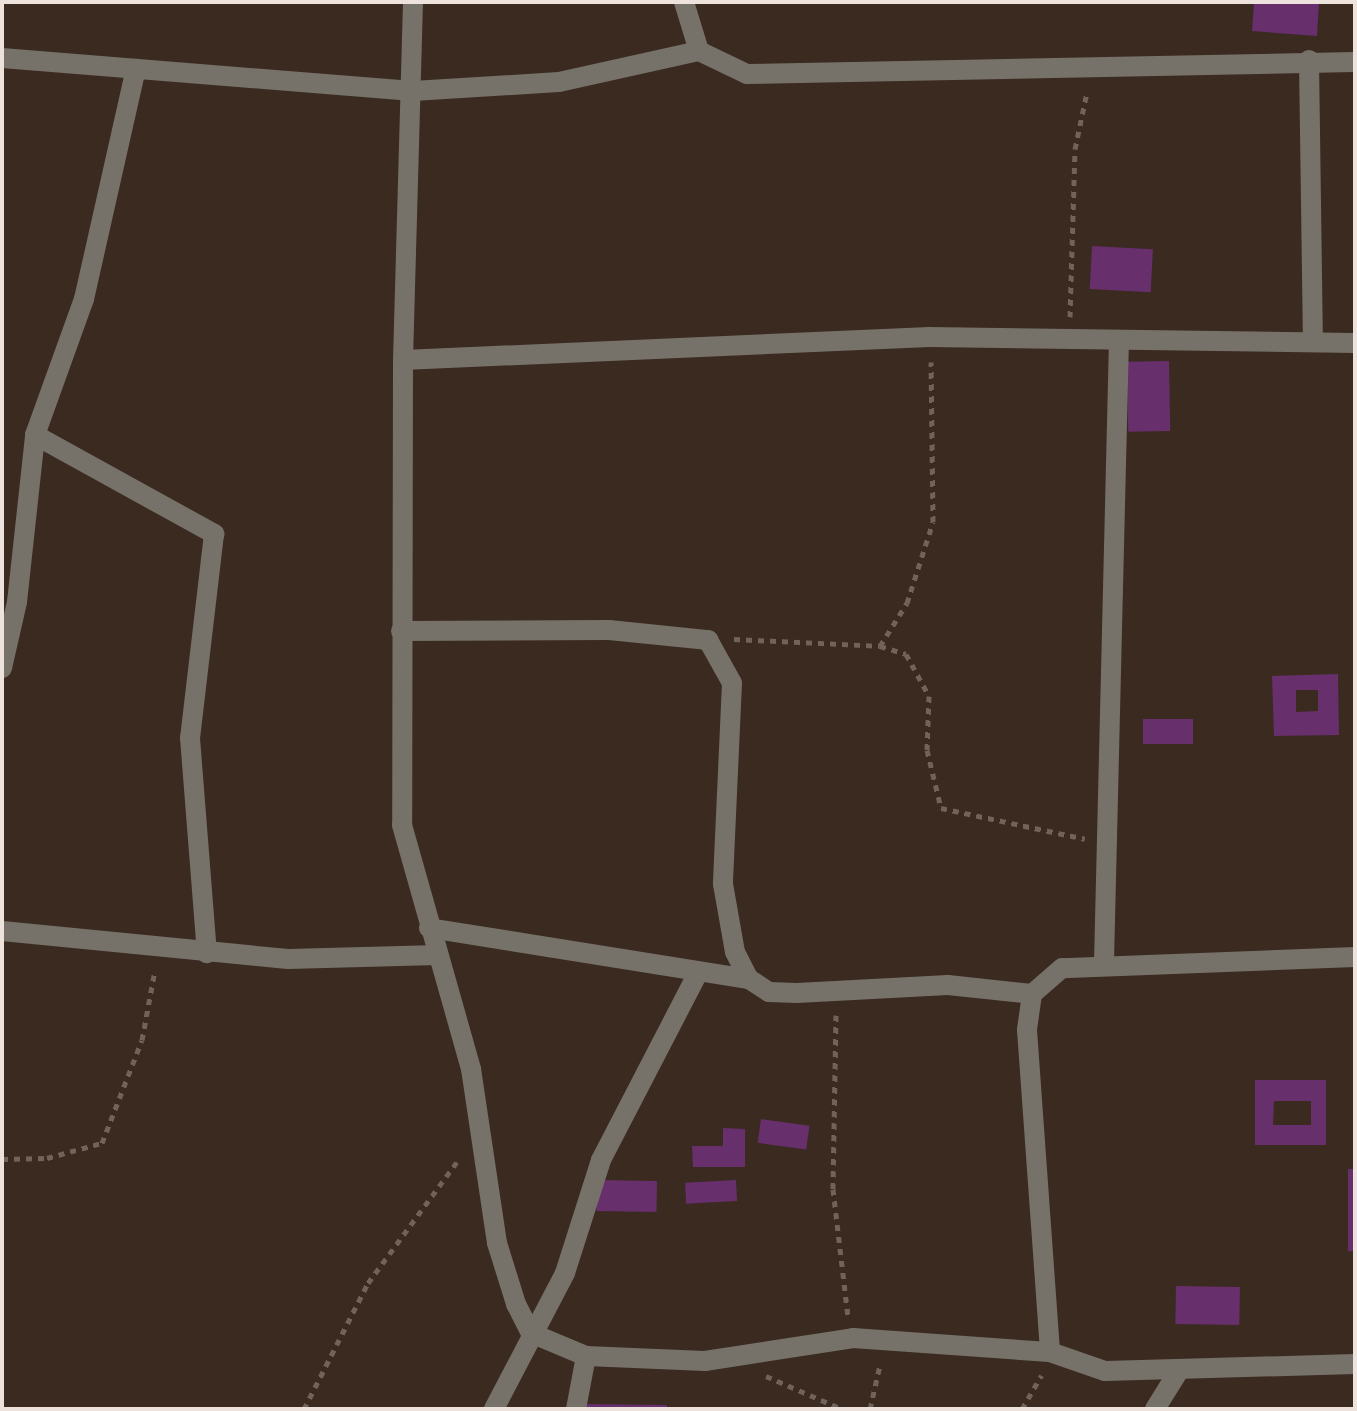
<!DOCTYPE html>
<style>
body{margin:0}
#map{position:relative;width:1357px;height:1411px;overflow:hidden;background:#3a2a20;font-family:"Libre Baskerville",serif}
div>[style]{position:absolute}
.building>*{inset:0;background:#672f6c;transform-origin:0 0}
.path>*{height:5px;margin-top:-2.5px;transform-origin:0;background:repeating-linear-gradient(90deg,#71635a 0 6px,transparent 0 12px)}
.minor>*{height:20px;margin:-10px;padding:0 10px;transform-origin:10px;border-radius:10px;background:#767169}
span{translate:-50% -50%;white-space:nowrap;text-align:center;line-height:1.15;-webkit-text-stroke:8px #3a2a20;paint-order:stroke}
.frame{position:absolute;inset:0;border:4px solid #eee3dc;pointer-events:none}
</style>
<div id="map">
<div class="building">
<i style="clip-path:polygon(1254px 2px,1319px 2px,1317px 36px,1252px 31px)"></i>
<i style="left:1092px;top:246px;width:61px;height:43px;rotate:3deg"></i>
<i style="left:1169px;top:361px;width:70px;height:42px;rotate:89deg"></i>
<i style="clip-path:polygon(evenodd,1338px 674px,1339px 735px,1274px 736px,1272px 676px,1338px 674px,1296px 690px,1318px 690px,1318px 711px,1296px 712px,1296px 690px)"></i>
<i style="left:1193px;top:719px;width:25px;height:50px;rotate:90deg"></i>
<i style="clip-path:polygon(evenodd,1255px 1080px,1326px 1080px,1326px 1145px,1255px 1145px,1255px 1080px,1274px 1101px,1311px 1101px,1311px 1125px,1273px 1125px,1274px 1101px)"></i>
<i style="left:761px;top:1119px;width:49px;height:24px;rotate:8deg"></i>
<i style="clip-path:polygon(723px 1128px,745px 1129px,745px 1167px,693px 1167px,692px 1146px,723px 1146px)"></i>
<i style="left:1348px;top:1169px;width:7px;height:82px"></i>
<i style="left:597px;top:1180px;width:60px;height:31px;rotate:1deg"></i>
<i style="left:736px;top:1180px;width:21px;height:51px;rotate:87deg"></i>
<i style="left:1176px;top:1286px;width:64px;height:38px;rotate:1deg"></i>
<i style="clip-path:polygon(585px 1404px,667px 1405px,667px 1409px,585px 1409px)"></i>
</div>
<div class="path">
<i style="left:1070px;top:317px;width:168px;rotate:-88.3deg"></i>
<i style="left:1075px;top:149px;width:58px;rotate:-78.1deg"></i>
<i style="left:734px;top:639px;width:146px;rotate:2.7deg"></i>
<i style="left:880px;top:646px;width:27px;rotate:17deg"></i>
<i style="left:906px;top:654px;width:48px;rotate:61.3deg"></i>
<i style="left:929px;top:696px;width:54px;rotate:92.1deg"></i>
<i style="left:927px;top:750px;width:60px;rotate:76.4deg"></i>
<i style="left:941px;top:808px;width:147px;rotate:12.1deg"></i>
<i style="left:880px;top:646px;width:51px;rotate:-57.9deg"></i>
<i style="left:907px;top:603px;width:85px;rotate:-72.2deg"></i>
<i style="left:933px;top:522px;width:160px;rotate:-90.7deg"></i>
<i style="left:836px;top:1015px;width:174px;rotate:91deg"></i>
<i style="left:833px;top:1189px;width:128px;rotate:83.3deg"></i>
<i style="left:2px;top:1159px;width:45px;rotate:-1.3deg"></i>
<i style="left:47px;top:1158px;width:57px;rotate:-15.3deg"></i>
<i style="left:102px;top:1143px;width:110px;rotate:-68.8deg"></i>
<i style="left:142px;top:1040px;width:71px;rotate:-79.5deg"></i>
<i style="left:766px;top:1376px;width:83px;rotate:23.5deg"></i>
<i style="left:304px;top:1409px;width:141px;rotate:-63.1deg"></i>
<i style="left:368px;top:1283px;width:154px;rotate:-53.7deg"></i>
<i style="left:870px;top:1409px;width:45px;rotate:-77.2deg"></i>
<i style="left:1022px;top:1409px;width:39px;rotate:-60deg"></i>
</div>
<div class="minor">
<i style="left:413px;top:2px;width:358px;rotate:91.6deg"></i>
<i style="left:403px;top:360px;width:465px;rotate:90.1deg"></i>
<i style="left:402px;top:825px;width:254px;rotate:74.2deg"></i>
<i style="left:471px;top:1069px;width:176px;rotate:81.5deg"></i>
<i style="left:497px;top:1243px;width:64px;rotate:72.7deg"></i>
<i style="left:516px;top:1304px;width:33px;rotate:63deg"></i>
<i style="left:531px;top:1333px;width:60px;rotate:22.7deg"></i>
<i style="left:586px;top:1356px;width:119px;rotate:2.4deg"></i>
<i style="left:705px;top:1361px;width:150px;rotate:-8.8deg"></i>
<i style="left:853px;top:1338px;width:197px;rotate:4.1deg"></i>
<i style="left:684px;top:2px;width:51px;rotate:73deg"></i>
<i style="left:699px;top:51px;width:53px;rotate:25.6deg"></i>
<i style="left:747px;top:74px;width:608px;rotate:-1.13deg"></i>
<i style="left:2px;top:58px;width:412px;rotate:4.6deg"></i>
<i style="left:413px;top:91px;width:146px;rotate:-3.5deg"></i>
<i style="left:559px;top:82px;width:143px;rotate:-12.5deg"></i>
<i style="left:1309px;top:60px;width:279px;rotate:89.2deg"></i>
<i style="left:403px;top:360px;width:527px;rotate:-2.5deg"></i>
<i style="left:929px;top:337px;width:426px;rotate:0.8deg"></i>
<i style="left:35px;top:435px;width:205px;rotate:28.9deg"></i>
<i style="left:214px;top:534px;width:205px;rotate:96.7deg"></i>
<i style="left:190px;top:738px;width:216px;rotate:85.5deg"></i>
<i style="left:401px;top:631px;width:208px;rotate:-0.3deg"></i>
<i style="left:609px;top:630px;width:100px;rotate:5.8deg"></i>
<i style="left:708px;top:640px;width:49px;rotate:60.8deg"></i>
<i style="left:732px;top:683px;width:201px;rotate:92.6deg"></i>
<i style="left:723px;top:884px;width:69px;rotate:80deg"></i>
<i style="left:735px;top:952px;width:30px;rotate:63deg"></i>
<i style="left:749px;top:979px;width:24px;rotate:33deg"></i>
<i style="left:769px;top:992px;width:28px;rotate:2deg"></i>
<i style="left:797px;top:993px;width:151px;rotate:-3deg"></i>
<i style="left:948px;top:985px;width:84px;rotate:6.1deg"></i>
<i style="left:2px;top:668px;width:68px;rotate:-77.2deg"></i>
<i style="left:17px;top:602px;width:168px;rotate:-83.8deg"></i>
<i style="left:35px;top:435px;width:145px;rotate:-70.2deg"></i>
<i style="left:84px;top:299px;width:236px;rotate:-77.3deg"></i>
<i style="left:429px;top:928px;width:324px;rotate:9.1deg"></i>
<i style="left:2px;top:931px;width:287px;rotate:5.6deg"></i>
<i style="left:288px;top:959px;width:150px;rotate:-1.5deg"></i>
<i style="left:1355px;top:957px;width:293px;rotate:177.8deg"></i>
<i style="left:1062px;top:968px;width:40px;rotate:139deg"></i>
<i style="left:1032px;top:994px;width:36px;rotate:98deg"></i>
<i style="left:1027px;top:1030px;width:323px;rotate:85.9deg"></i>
<i style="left:1050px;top:1352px;width:58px;rotate:19.1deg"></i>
<i style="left:1105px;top:1371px;width:250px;rotate:-1.6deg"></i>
<i style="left:1104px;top:962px;width:621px;rotate:-88.62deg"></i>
<i style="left:494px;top:1409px;width:153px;rotate:-62.4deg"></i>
<i style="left:565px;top:1273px;width:119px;rotate:-72.3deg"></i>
<i style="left:601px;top:1160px;width:211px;rotate:-62.6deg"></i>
<i style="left:576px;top:1409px;width:54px;rotate:-79.3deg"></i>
<i style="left:1155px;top:1409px;width:44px;rotate:-58.1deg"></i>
</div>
<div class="frame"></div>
</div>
